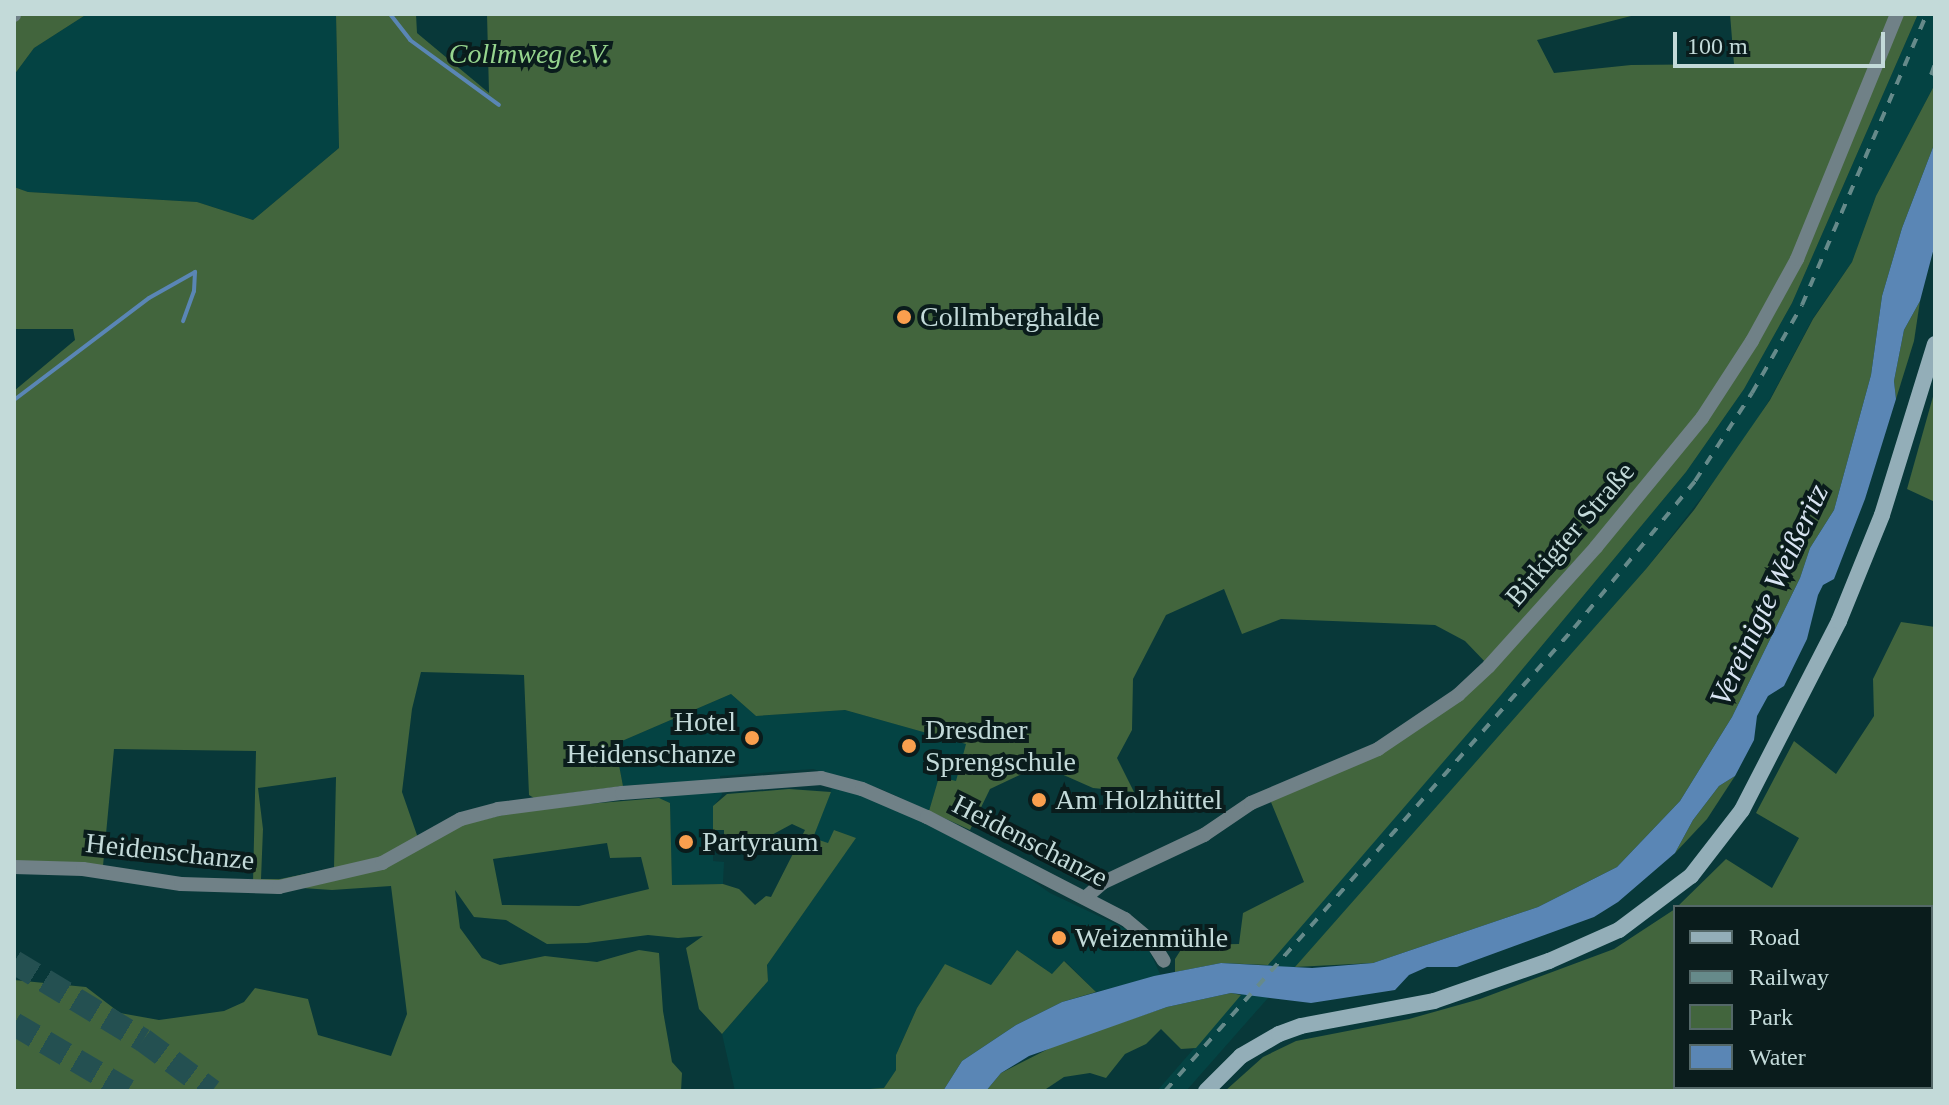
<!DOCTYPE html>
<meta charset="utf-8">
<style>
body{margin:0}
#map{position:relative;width:1949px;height:1105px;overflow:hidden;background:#083839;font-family:"Times New Roman",serif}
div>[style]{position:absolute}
.built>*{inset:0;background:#044343}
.green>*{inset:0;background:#42653d}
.water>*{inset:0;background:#5a86b5}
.stream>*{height:4px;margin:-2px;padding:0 2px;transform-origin:2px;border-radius:2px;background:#5a86b5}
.highway-tunnel>*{height:24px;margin-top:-12px;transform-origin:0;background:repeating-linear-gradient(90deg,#245051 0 24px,transparent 0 36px)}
.street>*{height:14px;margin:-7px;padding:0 7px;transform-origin:7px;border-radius:7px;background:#708187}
.secondary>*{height:16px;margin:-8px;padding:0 8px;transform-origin:8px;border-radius:8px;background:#93aeb8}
.rail>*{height:4px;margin-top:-2px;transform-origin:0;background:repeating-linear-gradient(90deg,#668a8a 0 10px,transparent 0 20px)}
.dots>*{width:22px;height:22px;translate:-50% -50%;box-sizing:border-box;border:4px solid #0a1c1c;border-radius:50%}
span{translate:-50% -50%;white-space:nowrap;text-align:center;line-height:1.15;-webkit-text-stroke:8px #0a1c1c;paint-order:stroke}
.park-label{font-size:28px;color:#96d58e;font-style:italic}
.poi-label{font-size:28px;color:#c3dad9}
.left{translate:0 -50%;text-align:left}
.right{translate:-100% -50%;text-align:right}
.street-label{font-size:28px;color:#c3dad9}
.water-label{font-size:30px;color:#d8e4f2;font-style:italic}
.frame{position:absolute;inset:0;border:16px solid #c3dad9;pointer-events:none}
.legend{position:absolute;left:1673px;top:905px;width:260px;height:184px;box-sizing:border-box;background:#0a1c1c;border:2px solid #546868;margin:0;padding:10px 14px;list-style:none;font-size:24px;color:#c3dad9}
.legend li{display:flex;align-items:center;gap:16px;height:40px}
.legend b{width:40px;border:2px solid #546868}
.scale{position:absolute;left:1673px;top:32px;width:212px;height:36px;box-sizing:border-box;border:4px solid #c3dad9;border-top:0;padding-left:10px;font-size:24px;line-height:28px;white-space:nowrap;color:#c3dad9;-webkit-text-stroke:6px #0a1c1c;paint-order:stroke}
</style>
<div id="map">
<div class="built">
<i style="clip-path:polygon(87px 14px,336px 14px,339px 148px,253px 220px,197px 202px,28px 192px,14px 187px,14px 75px,34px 48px)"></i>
<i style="clip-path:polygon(1918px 14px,1935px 14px,1935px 84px,1876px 196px,1852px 262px,1813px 318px,1770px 399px,1733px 457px,1646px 569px,1186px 1091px,1157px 1091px,1501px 695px,1686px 472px,1744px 389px,1792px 303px)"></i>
<i style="clip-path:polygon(731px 694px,756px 716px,845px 710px,967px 744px,956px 782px,939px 777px,929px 811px,881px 789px,813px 769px,720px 776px,722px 795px,713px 807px,713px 861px,724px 862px,723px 884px,672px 885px,670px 803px,659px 798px,657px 783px,623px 786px,615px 744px)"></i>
<i style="clip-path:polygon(832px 787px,879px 801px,1017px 870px,1050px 893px,1128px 930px,1148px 948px,1161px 976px,1096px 992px,1065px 961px,1052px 974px,1017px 950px,991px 985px,945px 965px,917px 1008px,896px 1055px,896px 1070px,884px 1089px,735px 1091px,722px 1034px,768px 981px,767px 965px,855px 839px,835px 830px,828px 844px,813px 838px)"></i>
</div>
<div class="green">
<i style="clip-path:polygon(14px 14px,87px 14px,34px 48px,14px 75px)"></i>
<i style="clip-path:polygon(evenodd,336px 14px,416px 14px,417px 33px,489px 93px,487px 14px,1639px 14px,1537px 40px,1554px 73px,1631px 65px,1734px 64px,1730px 14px,1918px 14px,1792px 303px,1744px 389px,1686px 472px,1501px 695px,1268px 965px,1221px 963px,1175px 972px,1175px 959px,1184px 945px,1239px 944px,1243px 913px,1304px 882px,1268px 795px,1378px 749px,1489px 666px,1465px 641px,1435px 625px,1281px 619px,1242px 634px,1224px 589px,1166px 615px,1133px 679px,1132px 730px,1117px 758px,1134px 792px,1093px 788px,1041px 765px,990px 789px,970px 830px,929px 811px,939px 777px,956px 781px,966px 744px,845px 710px,756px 716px,731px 694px,615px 744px,623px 786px,534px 798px,529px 795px,524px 675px,421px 672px,412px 709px,402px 792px,418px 838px,397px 852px,313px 877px,253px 883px,256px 751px,114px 749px,103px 866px,14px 863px,14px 391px,75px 340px,73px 329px,14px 329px,14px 187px,28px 192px,197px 202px,253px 220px,339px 148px,336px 14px,336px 777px,334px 868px,280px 879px,261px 879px,263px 829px,258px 788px,336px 777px)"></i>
<i style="clip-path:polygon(1935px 84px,1935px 142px,1902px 228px,1882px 296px,1871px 375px,1834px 510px,1810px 548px,1800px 578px,1732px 717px,1680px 801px,1617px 867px,1538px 907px,1373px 963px,1295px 967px,1646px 569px,1694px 510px,1770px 400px,1813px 319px,1852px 262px,1876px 196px)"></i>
<i style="clip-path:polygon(1920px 301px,1914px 341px,1896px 399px,1894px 381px,1904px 330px)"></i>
<i style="clip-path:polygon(1934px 393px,1935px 393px,1935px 502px,1907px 489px)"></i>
<i style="clip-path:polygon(1901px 622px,1935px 627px,1935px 931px,1931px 929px,1931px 907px,1677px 907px,1726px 859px,1772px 888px,1799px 838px,1756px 813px,1794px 741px,1836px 774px,1874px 716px,1873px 679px)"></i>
<i style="clip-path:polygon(1735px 776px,1707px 819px,1675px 853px,1693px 820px,1719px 786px)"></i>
<i style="clip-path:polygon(evenodd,789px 789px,831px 792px,813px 838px,828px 843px,834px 830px,856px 838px,767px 965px,768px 981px,722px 1034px,699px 1009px,686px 948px,703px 936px,678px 938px,648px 935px,587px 943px,547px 944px,506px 920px,474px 917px,455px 890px,460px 928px,482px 958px,500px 965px,545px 956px,597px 962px,639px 950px,659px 953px,663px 1011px,672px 1062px,682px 1073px,681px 1091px,14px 1091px,14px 980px,86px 987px,120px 1013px,159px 1020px,224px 1011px,244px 1002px,255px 988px,308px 999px,318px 1035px,391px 1056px,407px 1014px,391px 886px,332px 890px,302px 888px,457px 826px,528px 809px,659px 798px,670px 803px,672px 885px,723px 884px,739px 889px,755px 905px,766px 896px,771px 897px,805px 830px,792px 824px,766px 838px,724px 838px,724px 830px,713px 830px,713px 806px,727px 794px,789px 789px,607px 843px,610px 858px,641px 857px,649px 889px,579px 906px,502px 905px,493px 859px,607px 843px)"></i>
<i style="clip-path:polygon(1675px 909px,1675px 1087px,1680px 1087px,1679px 1091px,1225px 1091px,1263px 1057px,1296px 1041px,1409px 1019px,1480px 999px,1614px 949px)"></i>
<i style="clip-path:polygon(1017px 950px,1052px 974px,1064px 961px,1096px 992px,1062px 1002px,1016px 1025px,962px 1061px,943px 1091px,841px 1091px,884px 1088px,896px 1070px,896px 1055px,917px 1008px,945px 964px,991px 985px)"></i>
<i style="clip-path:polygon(1231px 993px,1241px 995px,1196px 1048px,1181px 1049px,1161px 1029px,1146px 1044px,1125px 1054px,1106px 1078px,1090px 1073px,1064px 1077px,1043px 1091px,986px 1091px,1001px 1073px,1058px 1044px,1167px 1007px)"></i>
</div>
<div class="water">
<i style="clip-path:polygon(1935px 142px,1935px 244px,1920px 301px,1904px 330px,1894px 381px,1896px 399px,1865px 499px,1834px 579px,1823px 585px,1818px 595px,1807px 639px,1784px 686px,1768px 696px,1757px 716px,1754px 740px,1735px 776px,1719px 786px,1693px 820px,1675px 853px,1618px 902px,1594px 917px,1457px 967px,1427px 967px,1409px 975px,1395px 990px,1311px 1003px,1231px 993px,1167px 1007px,1029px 1056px,1001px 1073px,986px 1091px,943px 1091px,962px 1061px,1016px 1025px,1062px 1002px,1154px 976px,1221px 963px,1312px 968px,1373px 963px,1538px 907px,1617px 867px,1680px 801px,1732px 717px,1800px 578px,1810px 548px,1834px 510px,1871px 375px,1882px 296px,1902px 228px)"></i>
</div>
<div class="stream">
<i style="left:390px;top:14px;width:33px;rotate:52deg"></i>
<i style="left:410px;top:40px;width:110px;rotate:36.1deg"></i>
<i style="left:14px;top:400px;width:169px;rotate:-37.1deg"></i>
<i style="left:149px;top:298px;width:53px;rotate:-29.5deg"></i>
<i style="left:195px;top:272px;width:19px;rotate:93deg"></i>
<i style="left:194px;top:291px;width:32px;rotate:110deg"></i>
</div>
<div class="highway-tunnel">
<i style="left:14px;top:962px;width:151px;rotate:31.2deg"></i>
<i style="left:143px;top:1040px;width:86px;rotate:36.5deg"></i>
<i style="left:14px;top:1024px;width:132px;rotate:30.4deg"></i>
</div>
<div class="street">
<i style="left:14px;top:15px;width:1px;rotate:-90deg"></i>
<i style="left:14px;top:867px;width:69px;rotate:1.7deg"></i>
<i style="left:83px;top:869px;width:99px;rotate:8.7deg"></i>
<i style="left:181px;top:884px;width:98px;rotate:1.8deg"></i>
<i style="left:279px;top:887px;width:106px;rotate:-13.1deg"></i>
<i style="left:382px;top:863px;width:90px;rotate:-29.1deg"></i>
<i style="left:461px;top:819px;width:38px;rotate:-15deg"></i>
<i style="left:498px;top:809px;width:125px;rotate:-7.4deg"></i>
<i style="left:622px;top:793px;width:200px;rotate:-4.3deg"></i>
<i style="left:821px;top:778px;width:42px;rotate:15deg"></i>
<i style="left:862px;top:789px;width:71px;rotate:23.3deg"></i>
<i style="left:927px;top:817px;width:223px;rotate:27.3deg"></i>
<i style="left:1125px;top:919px;width:35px;rotate:40deg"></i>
<i style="left:1152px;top:942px;width:22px;rotate:58deg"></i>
<i style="left:1085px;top:898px;width:23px;rotate:-41deg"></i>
<i style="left:1102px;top:883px;width:113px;rotate:-25.2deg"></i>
<i style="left:1204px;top:835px;width:57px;rotate:-34.2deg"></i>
<i style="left:1251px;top:803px;width:138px;rotate:-23deg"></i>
<i style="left:1378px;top:749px;width:97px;rotate:-34deg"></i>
<i style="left:1458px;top:695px;width:42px;rotate:-43.1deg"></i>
<i style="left:1489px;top:666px;width:160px;rotate:-48deg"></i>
<i style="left:1596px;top:547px;width:167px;rotate:-50.6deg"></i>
<i style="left:1702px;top:418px;width:92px;rotate:-57deg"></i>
<i style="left:1752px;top:341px;width:94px;rotate:-61.2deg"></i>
<i style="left:1797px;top:259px;width:265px;rotate:-67.8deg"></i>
</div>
<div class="secondary">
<i style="left:1206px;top:1091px;width:49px;rotate:-45deg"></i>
<i style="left:1241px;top:1056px;width:44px;rotate:-30.1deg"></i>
<i style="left:1279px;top:1034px;width:23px;rotate:-20deg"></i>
<i style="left:1301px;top:1026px;width:135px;rotate:-10.6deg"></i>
<i style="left:1434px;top:1001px;width:122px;rotate:-19.2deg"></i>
<i style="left:1549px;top:961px;width:77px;rotate:-23.9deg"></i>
<i style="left:1619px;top:930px;width:90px;rotate:-36.9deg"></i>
<i style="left:1691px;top:876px;width:83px;rotate:-52.3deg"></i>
<i style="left:1742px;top:810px;width:212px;rotate:-62.8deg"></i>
<i style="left:1839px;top:621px;width:114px;rotate:-67.9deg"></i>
<i style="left:1882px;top:515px;width:179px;rotate:-72.8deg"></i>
</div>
<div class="rail">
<i style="left:1931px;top:75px;width:12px;rotate:-70deg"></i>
<i style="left:1165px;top:1091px;width:618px;rotate:-48.54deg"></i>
<i style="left:1574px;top:628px;width:190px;rotate:-50.5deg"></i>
<i style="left:1695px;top:481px;width:105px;rotate:-57.1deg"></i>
<i style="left:1752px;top:393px;width:101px;rotate:-60.4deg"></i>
<i style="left:1802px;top:305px;width:317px;rotate:-66.8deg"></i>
</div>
<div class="dots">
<i style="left:904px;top:317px;background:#fa9f4e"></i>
<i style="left:752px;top:738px;background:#fa9f4e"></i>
<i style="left:909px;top:746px;background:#fa9f4e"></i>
<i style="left:1039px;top:800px;background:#fa9f4e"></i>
<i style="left:686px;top:842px;background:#fa9f4e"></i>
<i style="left:1059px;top:938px;background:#fa9f4e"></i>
</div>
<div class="park-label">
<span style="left:529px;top:54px">Collmweg e.V.</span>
</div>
<div class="poi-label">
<span class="left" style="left:920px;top:317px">Collmberghalde</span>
<span class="right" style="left:736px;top:738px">Hotel<br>Heidenschanze</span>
<span class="left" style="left:925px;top:746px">Dresdner<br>Sprengschule</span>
<span class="left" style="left:1055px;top:800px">Am Holzhüttel</span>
<span class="left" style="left:702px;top:842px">Partyraum</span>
<span class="left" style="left:1075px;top:938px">Weizenmühle</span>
</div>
<div class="street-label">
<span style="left:1570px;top:534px;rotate:-49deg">Birkigter Straße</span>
<span style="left:1030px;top:841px;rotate:27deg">Heidenschanze</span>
<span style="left:170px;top:852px;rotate:6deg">Heidenschanze</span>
</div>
<div class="water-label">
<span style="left:1769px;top:595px;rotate:-65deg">Vereinigte Weißeritz</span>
</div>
<div class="frame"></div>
<ul class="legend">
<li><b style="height:10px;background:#93aeb8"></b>Road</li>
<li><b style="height:10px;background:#668a8a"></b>Railway</li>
<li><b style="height:22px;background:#42653d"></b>Park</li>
<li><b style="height:22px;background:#5a86b5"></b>Water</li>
</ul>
<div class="scale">100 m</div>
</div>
